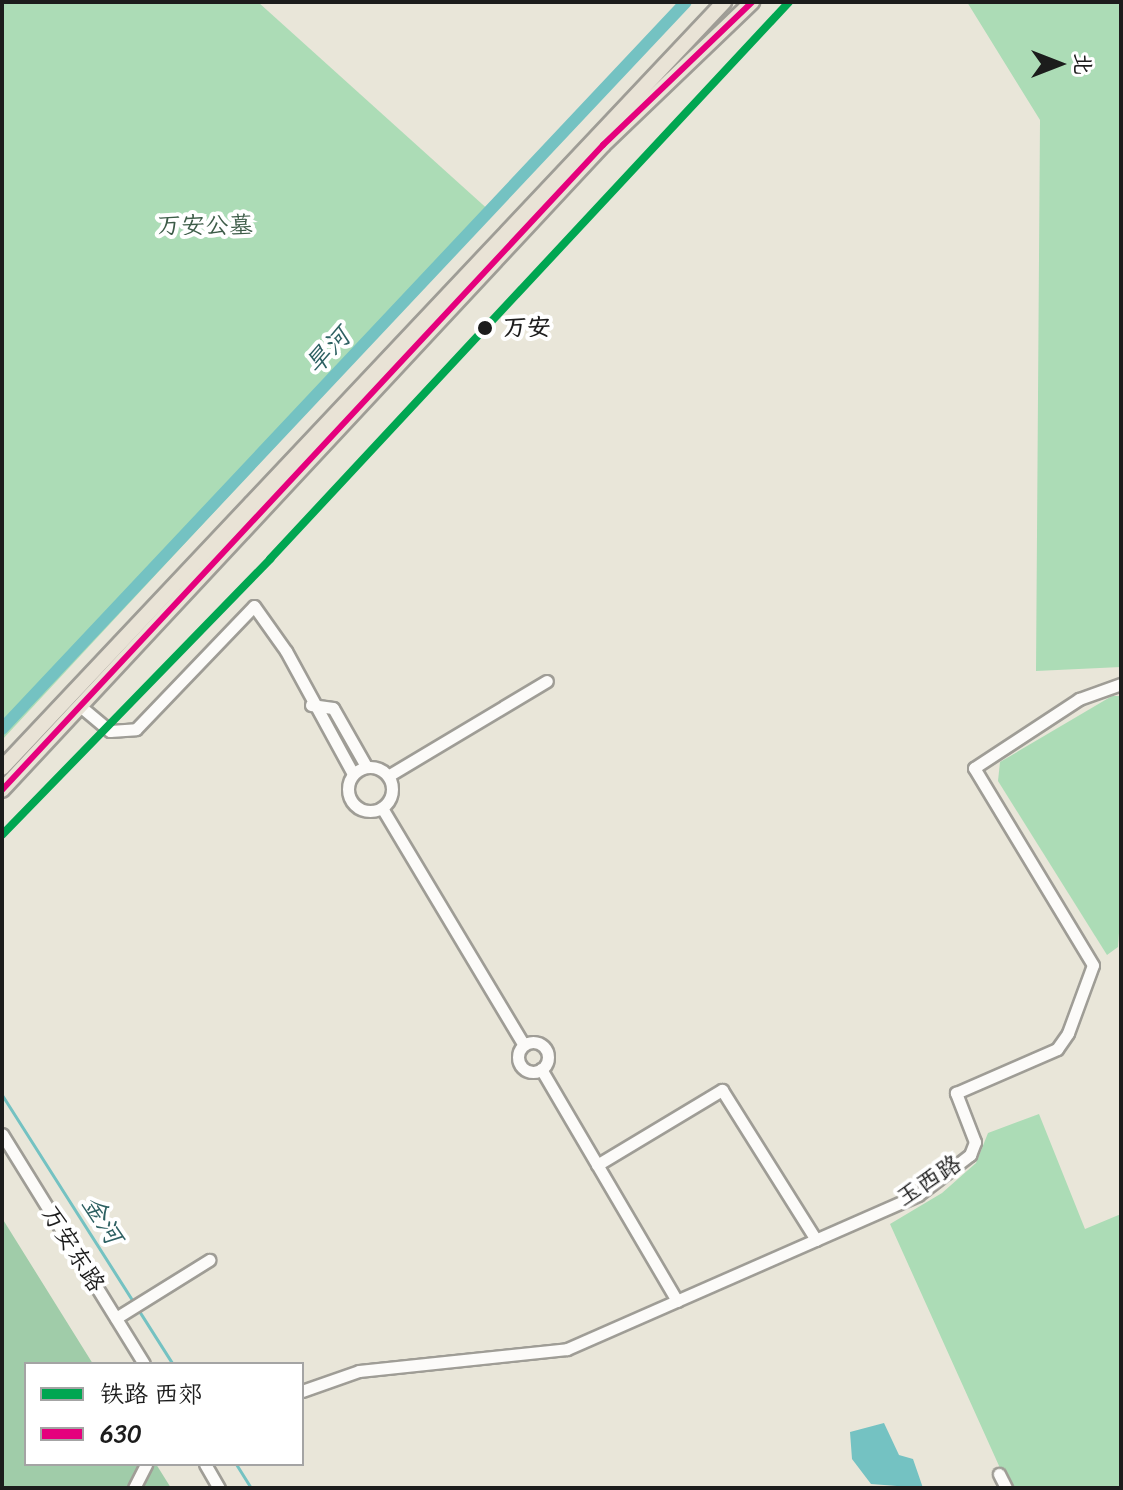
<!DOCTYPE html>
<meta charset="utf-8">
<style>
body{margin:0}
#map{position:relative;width:1123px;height:1490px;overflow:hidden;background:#e9e6d9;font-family:Sriracha,"LXGW WenKai TC",sans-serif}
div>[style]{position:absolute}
.green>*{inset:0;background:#acdcb6}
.forest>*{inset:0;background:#a0cca9}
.water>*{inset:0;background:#74c2c2}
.stream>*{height:3px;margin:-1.5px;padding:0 1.5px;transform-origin:1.5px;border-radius:1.5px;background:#74c2c2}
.canal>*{height:12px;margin:-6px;padding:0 6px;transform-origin:6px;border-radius:6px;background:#74c2c2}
.roads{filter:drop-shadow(2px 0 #9f9d96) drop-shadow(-2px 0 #9f9d96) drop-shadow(0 2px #9f9d96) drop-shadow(0 -2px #9f9d96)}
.minor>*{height:11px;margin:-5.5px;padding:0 5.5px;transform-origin:5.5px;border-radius:5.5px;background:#fcfbf9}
.minor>.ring{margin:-5.5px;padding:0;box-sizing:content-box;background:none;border:11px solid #fcfbf9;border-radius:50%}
.major>*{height:14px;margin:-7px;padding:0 7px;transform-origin:7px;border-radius:7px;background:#e9e3d6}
.bus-1>*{height:6px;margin:-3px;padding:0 3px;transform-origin:3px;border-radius:3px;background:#e5007d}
.rail-1>*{height:8px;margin:-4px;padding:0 4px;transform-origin:4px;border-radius:4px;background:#00a651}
.dots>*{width:22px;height:22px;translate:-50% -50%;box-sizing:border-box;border:4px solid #fff;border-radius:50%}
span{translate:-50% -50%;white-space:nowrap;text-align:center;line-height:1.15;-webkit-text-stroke:8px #fff;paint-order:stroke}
.park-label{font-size:24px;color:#3d5c48}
.stop-label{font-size:24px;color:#1c1c1c;font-weight:700}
.left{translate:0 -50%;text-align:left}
.street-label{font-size:24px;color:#1c1c1c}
.water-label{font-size:26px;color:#2d6062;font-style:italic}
.frame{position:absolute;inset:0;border:4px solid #1c1c1c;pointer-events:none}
.legend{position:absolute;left:24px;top:1362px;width:280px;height:104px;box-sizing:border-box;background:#fff;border:2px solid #a4a4a4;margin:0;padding:10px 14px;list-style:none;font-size:24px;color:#1c1c1c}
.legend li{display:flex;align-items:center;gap:16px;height:40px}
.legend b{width:40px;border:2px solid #a4a4a4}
.north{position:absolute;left:1019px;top:24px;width:80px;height:80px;-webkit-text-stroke:6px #fff;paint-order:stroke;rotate:90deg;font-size:22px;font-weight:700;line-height:32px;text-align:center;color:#1c1c1c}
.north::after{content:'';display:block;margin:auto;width:28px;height:36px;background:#1c1c1c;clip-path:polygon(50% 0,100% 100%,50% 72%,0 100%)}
</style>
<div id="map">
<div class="green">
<i style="clip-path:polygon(2px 2px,258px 2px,492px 213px,2px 740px)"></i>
<i style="clip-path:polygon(967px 2px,1121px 2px,1121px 667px,1036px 671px,1040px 120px)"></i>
<i style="clip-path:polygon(1112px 696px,1121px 696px,1121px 904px,1118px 947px,1107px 955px,998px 781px,1000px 762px)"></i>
<i style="clip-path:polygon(1039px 1114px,1085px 1229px,1121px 1214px,1121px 1488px,1009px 1488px,890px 1224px,942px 1193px,976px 1163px,988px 1133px)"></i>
</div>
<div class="forest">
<i style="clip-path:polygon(2px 1218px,93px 1364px,26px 1364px,26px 1464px,156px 1464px,171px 1488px,2px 1488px)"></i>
</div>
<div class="water">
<i style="clip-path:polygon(884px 1423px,899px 1455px,913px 1459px,923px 1488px,871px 1484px,852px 1459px,850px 1432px)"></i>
</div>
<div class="stream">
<i style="left:2px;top:1095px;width:319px;rotate:57.6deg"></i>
<i style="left:236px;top:1464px;width:28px;rotate:58deg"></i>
</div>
<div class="canal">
<i style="left:2px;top:729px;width:998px;rotate:-46.75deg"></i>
</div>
<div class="roads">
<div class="minor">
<i style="left:311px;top:705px;width:22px;rotate:8deg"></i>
<i style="left:333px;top:708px;width:67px;rotate:60.4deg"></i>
<i style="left:80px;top:706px;width:39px;rotate:40deg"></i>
<i style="left:110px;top:731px;width:26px;rotate:-4deg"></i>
<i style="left:136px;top:729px;width:170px;rotate:-46.2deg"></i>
<i style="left:254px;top:606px;width:55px;rotate:54.6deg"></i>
<i style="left:286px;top:651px;width:140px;rotate:61.4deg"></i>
<i class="ring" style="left:348px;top:767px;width:33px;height:33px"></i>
<i style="left:388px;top:776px;width:185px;rotate:-30.9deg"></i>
<i style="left:382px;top:808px;width:276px;rotate:59.1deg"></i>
<i class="ring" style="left:518px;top:1042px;width:19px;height:19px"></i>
<i style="left:541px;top:1069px;width:269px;rotate:59.6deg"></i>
<i style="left:2px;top:1134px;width:270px;rotate:58.3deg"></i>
<i style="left:597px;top:1165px;width:146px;rotate:-31deg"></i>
<i style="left:722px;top:1090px;width:177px;rotate:57.9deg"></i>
<i style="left:116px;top:1318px;width:110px;rotate:-31.9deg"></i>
<i style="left:302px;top:1391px;width:60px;rotate:-19.3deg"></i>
<i style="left:359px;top:1371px;width:209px;rotate:-6deg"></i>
<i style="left:567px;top:1349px;width:383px;rotate:-23.7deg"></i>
<i style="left:918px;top:1195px;width:66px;rotate:-37.6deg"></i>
<i style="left:970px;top:1155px;width:14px;rotate:-69deg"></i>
<i style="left:975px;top:1142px;width:53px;rotate:-111.2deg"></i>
<i style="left:956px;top:1093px;width:110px;rotate:-23.5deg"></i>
<i style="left:1057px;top:1049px;width:19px;rotate:-55deg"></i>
<i style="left:1068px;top:1033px;width:72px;rotate:-69.8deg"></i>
<i style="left:1093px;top:965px;width:230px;rotate:-121.1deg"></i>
<i style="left:974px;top:768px;width:126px;rotate:-33.3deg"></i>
<i style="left:1079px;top:699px;width:45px;rotate:-19.7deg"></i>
<i style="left:205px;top:1464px;width:28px;rotate:60deg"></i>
<i style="left:999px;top:1474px;width:16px;rotate:63deg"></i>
<i style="left:134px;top:1488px;width:27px;rotate:-63deg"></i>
</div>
<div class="major">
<i style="left:2px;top:768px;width:1053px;rotate:-46.69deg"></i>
<i style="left:2px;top:790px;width:882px;rotate:-47.02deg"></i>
<i style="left:603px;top:145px;width:207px;rotate:-43.8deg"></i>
</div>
</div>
<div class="bus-1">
<i style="left:2px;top:790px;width:882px;rotate:-47.02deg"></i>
<i style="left:603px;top:145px;width:207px;rotate:-43.8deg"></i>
</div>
<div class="rail-1">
<i style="left:2px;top:835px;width:385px;rotate:-45.8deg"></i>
<i style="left:270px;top:559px;width:761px;rotate:-47.02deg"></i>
</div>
<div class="dots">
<i style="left:485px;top:328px;background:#1c1c1c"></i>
</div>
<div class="park-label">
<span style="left:205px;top:226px">万安公墓</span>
</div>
<div class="stop-label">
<span class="left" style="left:503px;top:328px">万安</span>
</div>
<div class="street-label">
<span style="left:929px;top:1181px;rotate:-33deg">玉西路</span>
<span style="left:73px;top:1249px;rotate:58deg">万安东路</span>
</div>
<div class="water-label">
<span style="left:328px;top:351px;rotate:-47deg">旱河</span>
<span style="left:102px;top:1220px;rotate:58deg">金河</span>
</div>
<div class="frame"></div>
<ul class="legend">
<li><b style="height:10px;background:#00a651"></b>铁路 西郊</li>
<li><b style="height:10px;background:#e5007d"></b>630</li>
</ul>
<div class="north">北</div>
</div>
